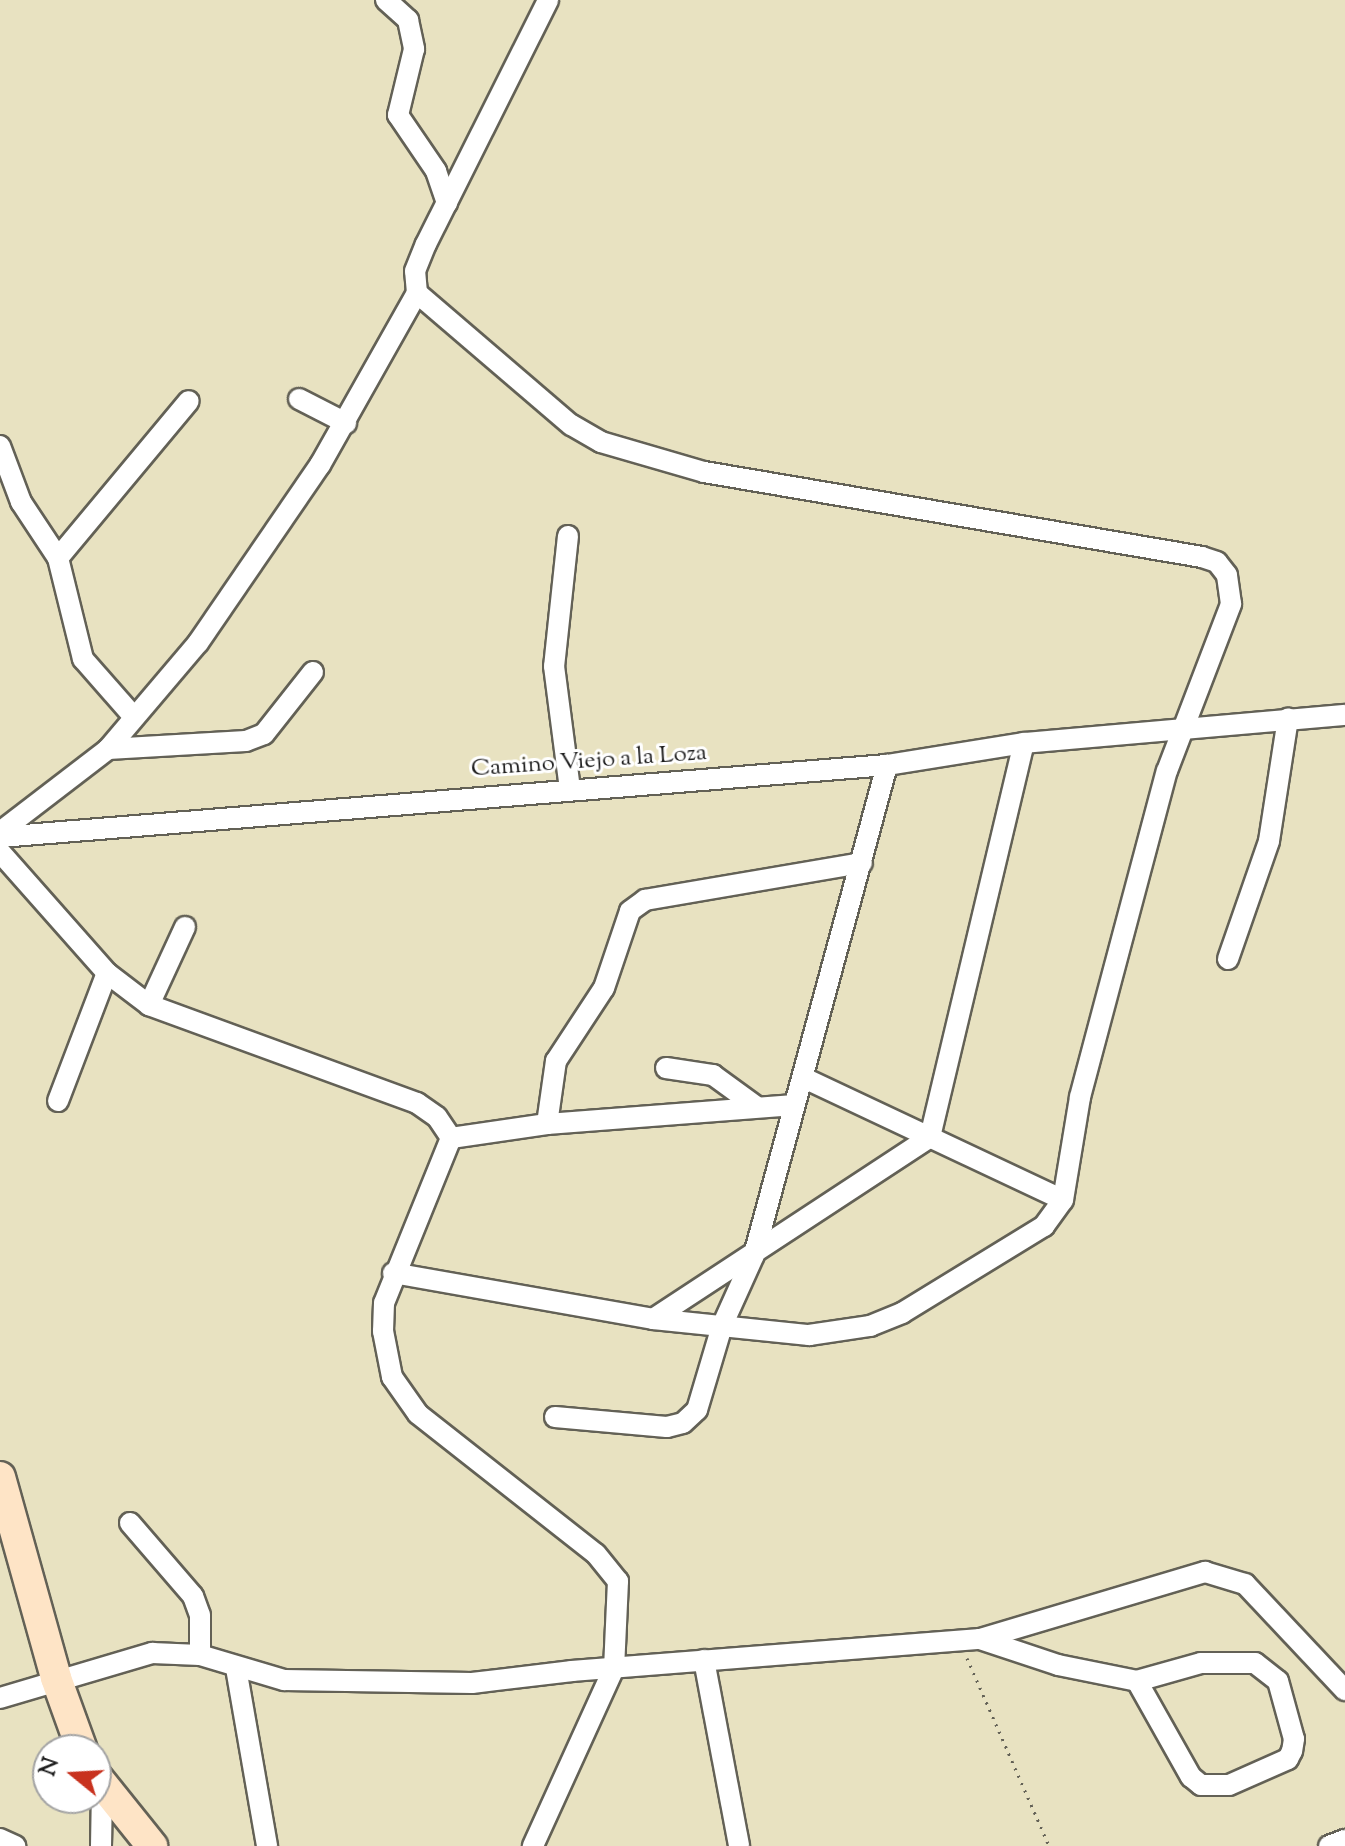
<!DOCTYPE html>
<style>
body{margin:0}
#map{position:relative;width:1345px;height:1846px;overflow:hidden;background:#e8e2c1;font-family:"Sorts Mill Goudy",serif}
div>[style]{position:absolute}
.path>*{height:3px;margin-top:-1.5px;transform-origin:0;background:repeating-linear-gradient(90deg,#636156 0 2px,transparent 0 8px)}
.roads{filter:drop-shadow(2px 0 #636156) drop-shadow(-2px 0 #636156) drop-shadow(0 2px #636156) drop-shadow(0 -2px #636156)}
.street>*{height:20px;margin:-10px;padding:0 10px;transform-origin:10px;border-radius:10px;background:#fff}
.secondary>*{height:30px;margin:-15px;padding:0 15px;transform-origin:15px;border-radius:15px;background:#fee4c6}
span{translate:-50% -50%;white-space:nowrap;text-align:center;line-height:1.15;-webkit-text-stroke:6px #fff;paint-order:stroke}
.street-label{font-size:24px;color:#1c1c1c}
.north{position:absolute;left:32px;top:1734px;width:80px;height:80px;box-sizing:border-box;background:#fff;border:2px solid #a4a4a4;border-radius:50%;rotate:288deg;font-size:22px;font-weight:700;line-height:32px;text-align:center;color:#1c1c1c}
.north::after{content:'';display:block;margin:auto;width:28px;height:36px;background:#c8321e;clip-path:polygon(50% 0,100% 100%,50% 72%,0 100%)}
</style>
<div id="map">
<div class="path">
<i style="left:967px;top:1658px;width:205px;rotate:66.4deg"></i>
</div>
<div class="roads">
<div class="street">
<i style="left:386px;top:0;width:30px;rotate:42deg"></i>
<i style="left:408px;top:20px;width:30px;rotate:78deg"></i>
<i style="left:414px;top:49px;width:68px;rotate:103.6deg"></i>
<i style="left:398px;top:115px;width:68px;rotate:55.8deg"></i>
<i style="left:436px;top:171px;width:34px;rotate:71deg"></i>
<i style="left:299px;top:399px;width:53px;rotate:27.1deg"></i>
<i style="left:0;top:446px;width:60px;rotate:69.4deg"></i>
<i style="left:21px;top:502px;width:67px;rotate:56.5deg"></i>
<i style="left:58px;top:558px;width:104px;rotate:76.1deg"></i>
<i style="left:83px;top:659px;width:76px;rotate:48.7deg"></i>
<i style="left:568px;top:536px;width:131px;rotate:96.1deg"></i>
<i style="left:554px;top:666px;width:124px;rotate:82.6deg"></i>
<i style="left:58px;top:558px;width:204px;rotate:-50.2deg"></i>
<i style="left:108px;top:749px;width:138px;rotate:-3.3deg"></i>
<i style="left:246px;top:741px;width:19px;rotate:-21deg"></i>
<i style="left:264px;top:734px;width:79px;rotate:-51.7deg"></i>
<i style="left:0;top:832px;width:136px;rotate:-37.5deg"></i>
<i style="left:108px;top:749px;width:139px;rotate:-49.7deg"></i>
<i style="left:198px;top:643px;width:216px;rotate:-55.6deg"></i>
<i style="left:320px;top:465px;width:197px;rotate:-60.6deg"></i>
<i style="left:417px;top:293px;width:22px;rotate:-95deg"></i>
<i style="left:415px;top:271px;width:29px;rotate:-68deg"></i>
<i style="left:426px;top:244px;width:273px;rotate:-63.4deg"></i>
<i style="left:0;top:837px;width:890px;rotate:-4.64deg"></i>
<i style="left:887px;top:765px;width:139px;rotate:-9.1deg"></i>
<i style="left:1024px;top:743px;width:322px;rotate:-5deg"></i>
<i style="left:0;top:852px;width:162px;rotate:48.5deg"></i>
<i style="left:107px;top:973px;width:53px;rotate:37.3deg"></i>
<i style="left:149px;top:1005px;width:285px;rotate:20.1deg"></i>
<i style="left:417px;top:1103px;width:24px;rotate:35deg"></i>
<i style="left:437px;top:1117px;width:25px;rotate:56deg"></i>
<i style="left:451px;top:1138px;width:97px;rotate:-8.3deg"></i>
<i style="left:547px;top:1124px;width:248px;rotate:-4.4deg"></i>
<i style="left:1228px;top:959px;width:125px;rotate:-70.8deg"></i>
<i style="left:1269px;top:841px;width:124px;rotate:-81.2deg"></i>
<i style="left:149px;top:1005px;width:86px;rotate:-65.2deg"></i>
<i style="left:666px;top:1068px;width:48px;rotate:8.5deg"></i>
<i style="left:713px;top:1075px;width:54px;rotate:36deg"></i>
<i style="left:804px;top:1078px;width:286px;rotate:25.2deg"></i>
<i style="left:58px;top:1101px;width:137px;rotate:-69.1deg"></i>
<i style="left:547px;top:1124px;width:64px;rotate:-81.9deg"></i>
<i style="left:556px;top:1061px;width:87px;rotate:-56.7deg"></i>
<i style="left:604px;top:988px;width:81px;rotate:-71.3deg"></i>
<i style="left:630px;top:911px;width:19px;rotate:-36deg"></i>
<i style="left:645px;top:900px;width:220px;rotate:-9.7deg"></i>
<i style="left:451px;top:1138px;width:178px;rotate:112.1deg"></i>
<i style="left:384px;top:1303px;width:28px;rotate:92deg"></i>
<i style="left:383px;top:1331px;width:47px;rotate:78.9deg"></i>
<i style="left:392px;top:1377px;width:45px;rotate:54.9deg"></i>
<i style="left:418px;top:1414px;width:226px;rotate:38.2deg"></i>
<i style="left:596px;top:1554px;width:35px;rotate:51deg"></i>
<i style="left:618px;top:1581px;width:87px;rotate:92.6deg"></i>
<i style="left:614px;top:1668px;width:196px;rotate:114.5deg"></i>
<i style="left:393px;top:1273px;width:264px;rotate:10deg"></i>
<i style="left:653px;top:1319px;width:157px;rotate:5.9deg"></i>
<i style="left:809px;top:1335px;width:62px;rotate:-8.4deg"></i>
<i style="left:870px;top:1326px;width:35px;rotate:-22deg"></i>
<i style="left:902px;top:1313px;width:167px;rotate:-31.5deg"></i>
<i style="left:1044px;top:1226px;width:32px;rotate:-54deg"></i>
<i style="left:1063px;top:1200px;width:104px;rotate:-80.6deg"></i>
<i style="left:1080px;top:1097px;width:337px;rotate:-75.1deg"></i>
<i style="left:1167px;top:771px;width:179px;rotate:-69deg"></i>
<i style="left:1231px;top:604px;width:29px;rotate:-98deg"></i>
<i style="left:1227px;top:575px;width:16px;rotate:-128deg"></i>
<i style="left:1217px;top:562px;width:16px;rotate:-162deg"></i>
<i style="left:1202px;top:557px;width:505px;rotate:-170.31deg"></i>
<i style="left:704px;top:472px;width:107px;rotate:-163.8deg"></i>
<i style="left:601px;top:442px;width:34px;rotate:-150deg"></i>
<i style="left:571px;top:425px;width:203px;rotate:-139.4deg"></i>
<i style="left:653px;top:1319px;width:331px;rotate:-33.3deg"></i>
<i style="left:930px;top:1137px;width:405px;rotate:-76.6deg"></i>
<i style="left:555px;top:1417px;width:112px;rotate:5.1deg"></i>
<i style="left:667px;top:1427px;width:16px;rotate:-14deg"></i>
<i style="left:683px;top:1423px;width:19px;rotate:-43deg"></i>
<i style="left:697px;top:1410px;width:88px;rotate:-73.4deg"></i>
<i style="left:722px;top:1326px;width:78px;rotate:-65.7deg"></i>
<i style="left:754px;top:1255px;width:508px;rotate:-74.81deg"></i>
<i style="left:130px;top:1523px;width:96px;rotate:49.2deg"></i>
<i style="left:193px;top:1596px;width:20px;rotate:70deg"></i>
<i style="left:200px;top:1615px;width:40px;rotate:90deg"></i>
<i style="left:980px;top:1639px;width:82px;rotate:18.4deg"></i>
<i style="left:1058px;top:1665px;width:81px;rotate:11.4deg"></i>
<i style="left:1137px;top:1681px;width:66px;rotate:-15.7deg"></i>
<i style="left:1201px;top:1663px;width:54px"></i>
<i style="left:1255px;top:1663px;width:29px;rotate:38deg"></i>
<i style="left:1278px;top:1681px;width:60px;rotate:74.6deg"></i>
<i style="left:1294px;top:1739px;width:12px;rotate:99deg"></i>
<i style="left:1292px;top:1751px;width:9px;rotate:117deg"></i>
<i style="left:1288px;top:1759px;width:64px;rotate:156.2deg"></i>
<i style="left:1229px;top:1785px;width:28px;rotate:180deg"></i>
<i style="left:1201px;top:1785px;width:13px;rotate:-141deg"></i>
<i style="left:1191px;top:1777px;width:110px;rotate:-119.4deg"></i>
<i style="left:704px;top:1660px;width:189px;rotate:79.3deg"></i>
<i style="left:236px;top:1668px;width:181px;rotate:80.1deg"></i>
<i style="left:0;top:1698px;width:159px;rotate:-16.5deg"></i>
<i style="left:152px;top:1653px;width:48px;rotate:2.4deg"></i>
<i style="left:200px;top:1655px;width:88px;rotate:16.6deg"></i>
<i style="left:284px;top:1680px;width:188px;rotate:0.9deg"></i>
<i style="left:472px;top:1683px;width:101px;rotate:-6.8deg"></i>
<i style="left:572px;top:1671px;width:409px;rotate:-4.5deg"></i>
<i style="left:980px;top:1639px;width:235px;rotate:-16.6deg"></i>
<i style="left:1205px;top:1572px;width:42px;rotate:16.7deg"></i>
<i style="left:1245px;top:1584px;width:146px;rotate:46.7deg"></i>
<i style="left:0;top:1839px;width:17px;rotate:25deg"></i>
<i style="left:101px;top:1846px;width:60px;rotate:-89deg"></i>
<i style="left:1329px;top:1846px;width:17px;rotate:-21deg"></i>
</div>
<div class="secondary">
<i style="left:0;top:1477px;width:209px;rotate:74.4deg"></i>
<i style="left:56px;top:1678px;width:77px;rotate:70.1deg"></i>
<i style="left:96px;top:1776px;width:90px;rotate:51.3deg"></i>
</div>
</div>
<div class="street-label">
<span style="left:589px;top:762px;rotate:-4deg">Camino Viejo a la Loza</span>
</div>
<div class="north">N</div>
</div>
